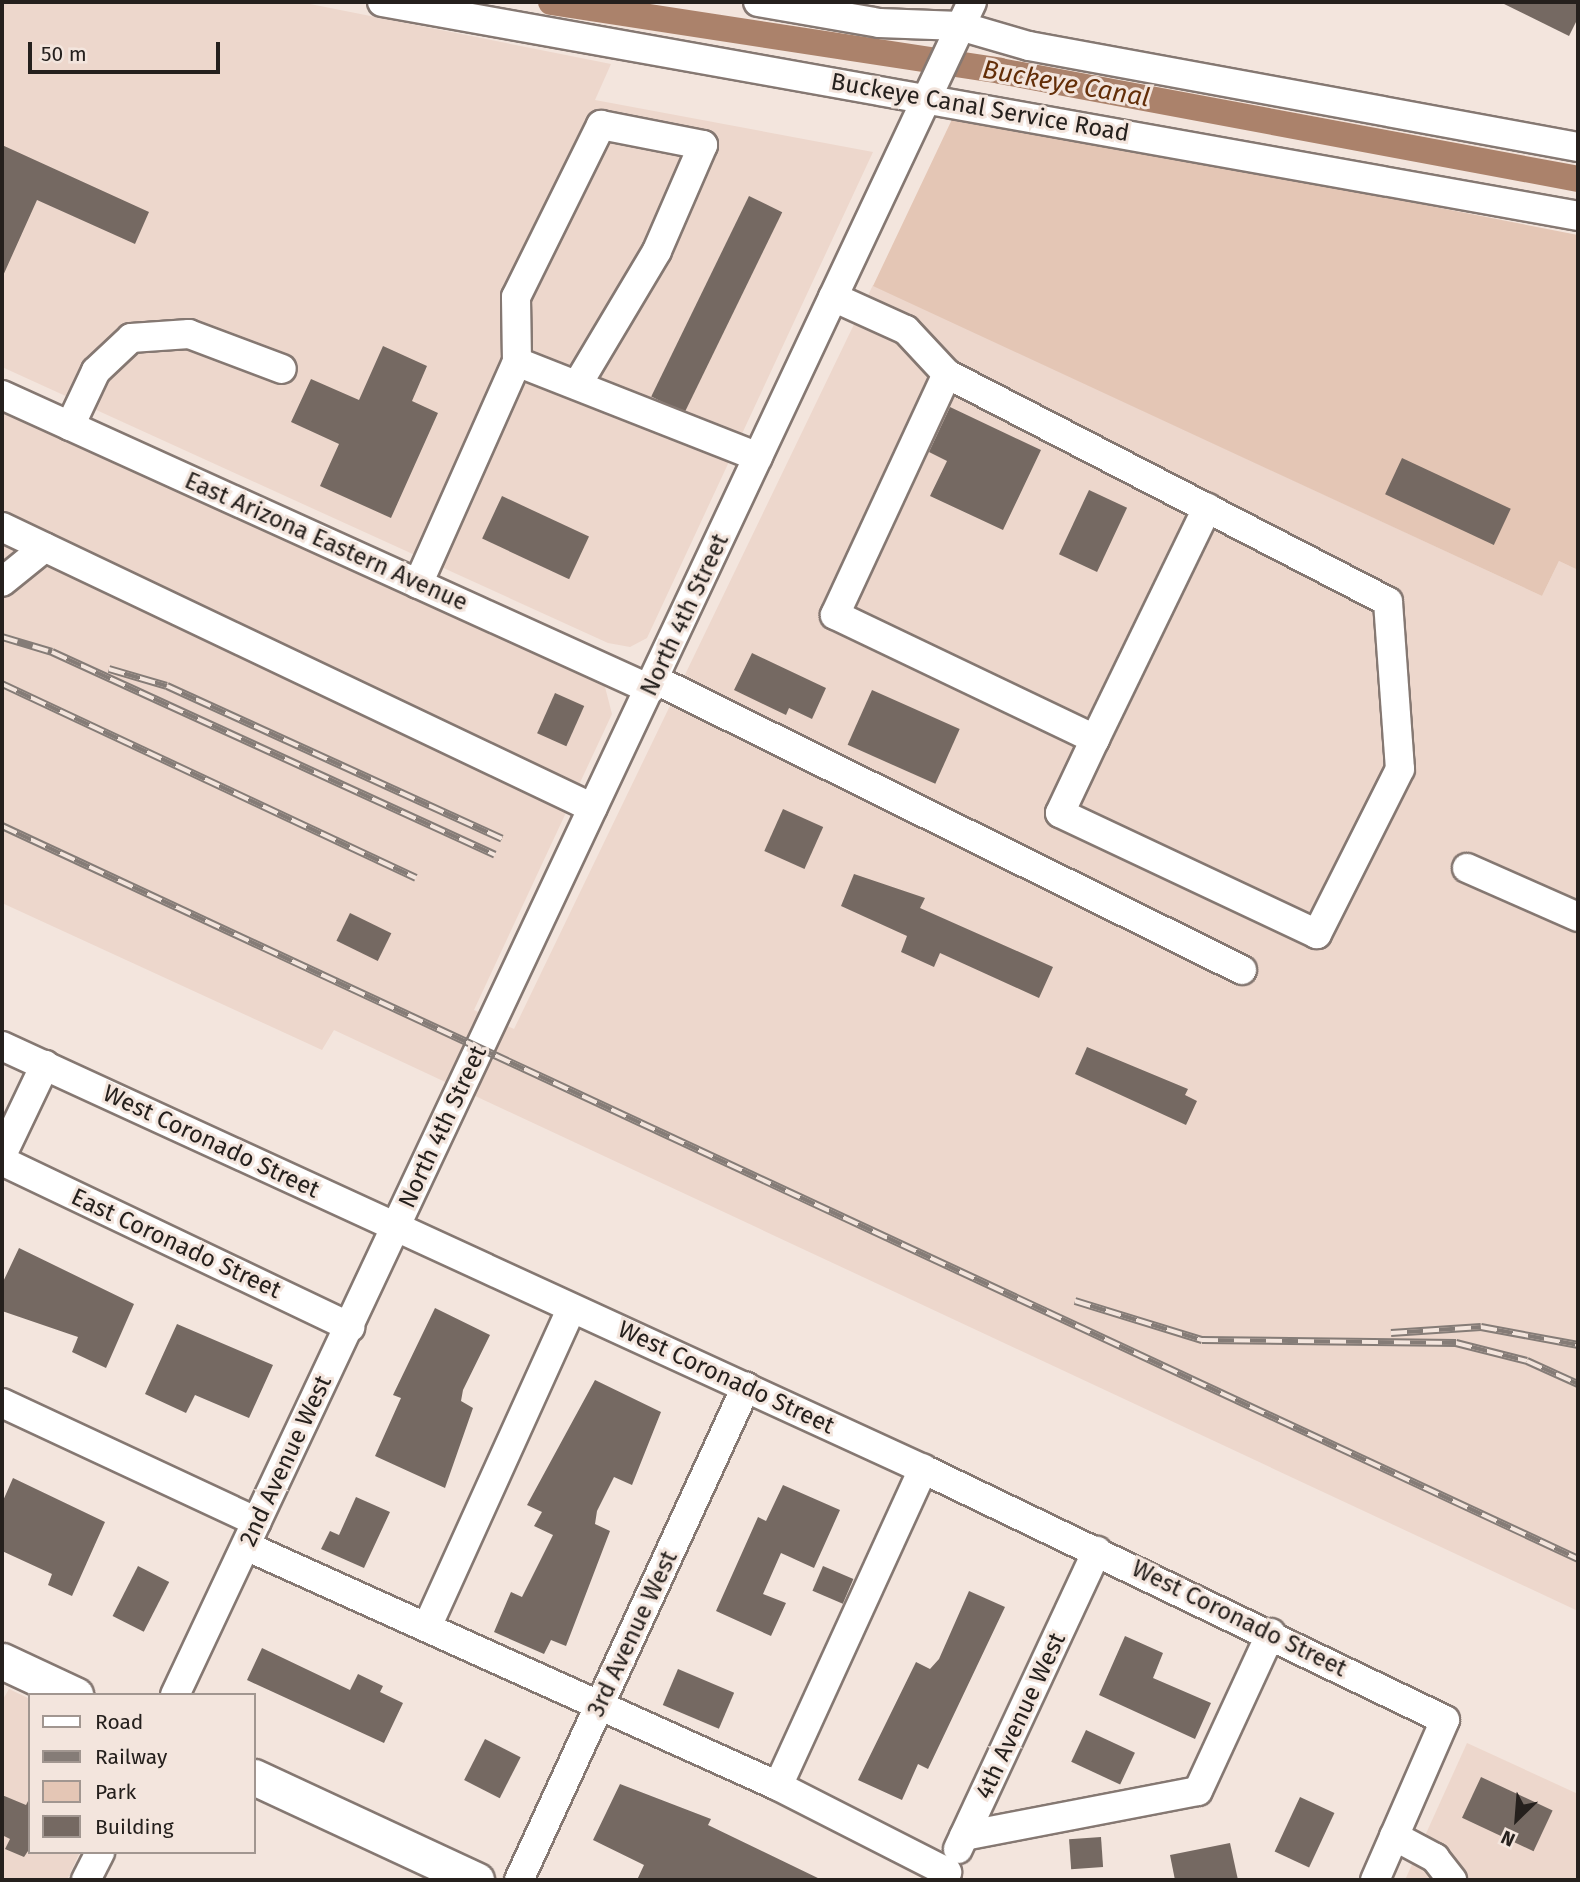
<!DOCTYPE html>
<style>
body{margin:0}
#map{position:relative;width:1580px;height:1882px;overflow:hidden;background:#f3e5dd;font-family:"Fira Sans",sans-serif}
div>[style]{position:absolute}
.built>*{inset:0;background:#edd7cc}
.green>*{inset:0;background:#e4c6b5}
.canal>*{height:26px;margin:-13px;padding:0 13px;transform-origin:13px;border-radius:13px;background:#ab826b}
.building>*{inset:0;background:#756962;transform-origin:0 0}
.roads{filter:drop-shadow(2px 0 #857872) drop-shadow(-2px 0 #857872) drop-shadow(0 2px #857872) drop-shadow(0 -2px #857872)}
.minor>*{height:28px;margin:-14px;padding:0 14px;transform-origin:14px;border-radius:14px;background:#fff}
.major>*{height:35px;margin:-17.5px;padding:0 17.5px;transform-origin:17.5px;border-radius:17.5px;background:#fff}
.rail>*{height:8px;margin-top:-4px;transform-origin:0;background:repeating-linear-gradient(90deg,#f3e5dd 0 16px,#857c77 0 32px);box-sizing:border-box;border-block:2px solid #857c77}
span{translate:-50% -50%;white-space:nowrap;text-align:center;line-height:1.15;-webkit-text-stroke:6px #f3e5dd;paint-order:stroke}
.street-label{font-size:24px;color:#25201d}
.water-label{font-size:26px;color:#632e08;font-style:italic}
.frame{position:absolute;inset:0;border:4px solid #25201d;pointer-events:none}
.legend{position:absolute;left:28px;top:1693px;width:228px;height:161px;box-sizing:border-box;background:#f3e5dd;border:2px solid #a19690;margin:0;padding:9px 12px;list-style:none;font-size:21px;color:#25201d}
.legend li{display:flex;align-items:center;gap:14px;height:35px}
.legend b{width:35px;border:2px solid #a19690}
.north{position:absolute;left:1482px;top:1784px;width:70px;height:70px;-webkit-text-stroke:5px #f3e5dd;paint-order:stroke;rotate:205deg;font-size:19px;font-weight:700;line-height:28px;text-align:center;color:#25201d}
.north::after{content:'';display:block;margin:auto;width:24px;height:32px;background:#25201d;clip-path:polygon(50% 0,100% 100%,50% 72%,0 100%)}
.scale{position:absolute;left:28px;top:42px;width:192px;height:32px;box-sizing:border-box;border:4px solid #25201d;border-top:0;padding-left:9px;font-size:21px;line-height:24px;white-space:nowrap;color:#25201d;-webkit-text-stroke:5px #f3e5dd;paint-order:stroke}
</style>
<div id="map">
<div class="built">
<i style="clip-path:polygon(2px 2px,300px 2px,611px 64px,595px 100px,873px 152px,647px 638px,630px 647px,608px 643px,2px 367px)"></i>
<i style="clip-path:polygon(873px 285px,1542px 596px,1559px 561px,1578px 570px,1578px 1611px,334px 1030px,322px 1050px,2px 903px,2px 411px,604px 683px,612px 714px,474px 1010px,514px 1029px)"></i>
<i style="clip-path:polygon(9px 1689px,30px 1699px,30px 1852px,80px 1852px,67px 1880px,2px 1880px,2px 1701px)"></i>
<i style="clip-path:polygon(1467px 1743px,1578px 1794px,1578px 1880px,1405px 1880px)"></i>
</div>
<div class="green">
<i style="clip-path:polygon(955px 113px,1578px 235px,1578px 570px,1559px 561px,1542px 596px,873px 286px)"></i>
</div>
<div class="canal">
<i style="left:551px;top:2px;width:454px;rotate:8.7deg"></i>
<i style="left:1000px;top:71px;width:588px;rotate:10.58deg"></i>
</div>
<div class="building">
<i style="clip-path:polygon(1500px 2px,1578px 2px,1578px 18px,1569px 36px)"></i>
<i style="clip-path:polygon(2px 145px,149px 212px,135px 244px,37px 200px,2px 278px)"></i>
<i style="left:749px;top:196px;width:37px;height:223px;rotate:26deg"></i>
<i style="clip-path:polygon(383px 346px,427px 366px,412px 401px,438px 413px,391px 518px,320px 486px,339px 444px,291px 422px,311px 379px,359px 400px)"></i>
<i style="clip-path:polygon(950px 407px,1041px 450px,1003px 530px,930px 496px,947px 461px,929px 452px)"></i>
<i style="left:1402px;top:458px;width:120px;height:40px;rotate:25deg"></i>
<i style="left:1089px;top:490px;width:42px;height:71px;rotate:25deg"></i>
<i style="left:502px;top:496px;width:96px;height:47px;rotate:25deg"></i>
<i style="clip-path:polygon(752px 653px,826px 688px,812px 719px,789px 708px,786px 715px,734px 690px)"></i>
<i style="left:872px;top:690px;width:96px;height:60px;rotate:24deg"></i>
<i style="left:555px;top:693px;width:32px;height:44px;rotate:24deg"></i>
<i style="left:783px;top:809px;width:44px;height:46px;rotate:24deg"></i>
<i style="clip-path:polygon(854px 874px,925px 898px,920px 908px,1053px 967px,1039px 998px,940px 953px,934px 967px,901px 952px,907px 936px,841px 906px)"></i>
<i style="left:350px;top:913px;width:46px;height:31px;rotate:26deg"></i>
<i style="clip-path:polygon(1087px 1047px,1188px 1089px,1185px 1095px,1197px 1101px,1186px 1125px,1075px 1074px)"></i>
<i style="clip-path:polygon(19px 1248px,134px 1304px,106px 1368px,72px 1352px,78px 1337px,2px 1311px,2px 1284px)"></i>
<i style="clip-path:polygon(435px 1308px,490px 1335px,463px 1390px,461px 1401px,473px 1408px,445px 1488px,375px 1456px,401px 1398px,393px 1395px)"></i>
<i style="clip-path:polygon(177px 1324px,273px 1365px,249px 1418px,195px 1395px,186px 1413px,145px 1394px)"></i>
<i style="clip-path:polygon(595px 1380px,661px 1412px,632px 1485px,614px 1477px,597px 1511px,595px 1524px,610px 1531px,566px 1646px,551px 1640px,544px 1654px,494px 1632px,511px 1592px,522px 1597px,553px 1535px,534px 1526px,542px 1512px,527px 1505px)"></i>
<i style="clip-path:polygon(13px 1478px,105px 1522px,72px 1596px,48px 1585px,52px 1574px,2px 1551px,2px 1503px)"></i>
<i style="clip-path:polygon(783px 1485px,840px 1510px,814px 1568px,781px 1553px,763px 1594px,786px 1603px,771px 1636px,716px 1611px,758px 1517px,766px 1521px)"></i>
<i style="clip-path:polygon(356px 1497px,390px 1512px,364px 1568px,321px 1549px,330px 1531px,339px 1535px)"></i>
<i style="left:138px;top:1566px;width:35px;height:56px;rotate:27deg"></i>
<i style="left:823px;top:1566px;width:33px;height:27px;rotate:23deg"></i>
<i style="clip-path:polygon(969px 1591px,1005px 1607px,928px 1769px,918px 1764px,902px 1800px,858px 1780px,916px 1662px,930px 1669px,939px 1659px)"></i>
<i style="clip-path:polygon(1125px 1636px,1163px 1653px,1153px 1678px,1211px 1703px,1195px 1739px,1099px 1695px)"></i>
<i style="clip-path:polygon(262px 1648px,350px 1690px,358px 1674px,383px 1686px,380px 1692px,403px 1703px,384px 1743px,247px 1680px)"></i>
<i style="left:678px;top:1669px;width:61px;height:39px;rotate:23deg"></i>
<i style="left:1086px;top:1730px;width:54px;height:35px;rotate:25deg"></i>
<i style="left:485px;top:1739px;width:40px;height:46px;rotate:27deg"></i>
<i style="left:1481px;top:1777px;width:79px;height:45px;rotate:25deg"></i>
<i style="clip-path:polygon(620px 1784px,711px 1819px,708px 1825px,822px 1880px,637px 1880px,644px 1865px,593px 1840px)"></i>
<i style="clip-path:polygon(2px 1795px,26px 1805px,30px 1797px,30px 1848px,24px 1857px,5px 1849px,10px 1839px,2px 1835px)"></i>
<i style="left:1300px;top:1797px;width:38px;height:60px;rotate:25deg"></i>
<i style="left:1101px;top:1837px;width:30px;height:32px;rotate:86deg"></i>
<i style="clip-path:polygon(1230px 1843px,1238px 1880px,1175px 1880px,1170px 1855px)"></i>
</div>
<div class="roads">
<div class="minor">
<i style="left:382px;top:2px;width:1215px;rotate:10.14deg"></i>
<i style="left:758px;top:2px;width:123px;rotate:9.8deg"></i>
<i style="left:879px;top:23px;width:81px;rotate:2.1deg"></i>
<i style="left:960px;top:26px;width:72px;rotate:16.2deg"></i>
<i style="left:1029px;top:46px;width:558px;rotate:10.42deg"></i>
<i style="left:833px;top:297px;width:80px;rotate:24.3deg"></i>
<i style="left:906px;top:330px;width:60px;rotate:47deg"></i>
<i style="left:517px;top:362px;width:65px;rotate:-90.9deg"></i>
<i style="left:516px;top:297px;width:192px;rotate:-63.7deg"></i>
<i style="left:601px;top:125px;width:104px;rotate:11.1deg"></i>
<i style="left:703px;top:145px;width:116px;rotate:113.5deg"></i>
<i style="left:657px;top:251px;width:156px;rotate:120.8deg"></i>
<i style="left:947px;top:374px;width:496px;rotate:27.3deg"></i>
<i style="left:1388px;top:602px;width:167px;rotate:85.9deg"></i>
<i style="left:1400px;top:769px;width:185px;rotate:116.7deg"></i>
<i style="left:1317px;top:934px;width:284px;rotate:-154.8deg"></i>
<i style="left:1060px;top:813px;width:82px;rotate:-64.7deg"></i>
<i style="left:1095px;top:739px;width:288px;rotate:-154.5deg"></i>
<i style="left:835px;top:615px;width:266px;rotate:-65.1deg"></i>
<i style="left:2px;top:395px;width:712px;rotate:24.4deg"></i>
<i style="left:70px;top:426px;width:61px;rotate:-64.7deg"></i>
<i style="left:96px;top:371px;width:48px;rotate:-43.3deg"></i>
<i style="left:131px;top:338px;width:58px;rotate:-3.9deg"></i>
<i style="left:189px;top:334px;width:99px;rotate:20.6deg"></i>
<i style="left:2px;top:527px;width:654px;rotate:25.43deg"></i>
<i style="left:2px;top:582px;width:55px;rotate:-39.1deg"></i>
<i style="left:418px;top:584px;width:243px;rotate:-66deg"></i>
<i style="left:517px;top:362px;width:259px;rotate:21.5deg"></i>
<i style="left:654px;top:679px;width:656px;rotate:26.33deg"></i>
<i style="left:1095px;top:739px;width:257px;rotate:-64.1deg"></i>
<i style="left:1467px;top:868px;width:121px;rotate:23.8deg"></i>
<i style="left:2px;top:1046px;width:1013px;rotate:24.67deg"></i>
<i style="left:923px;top:1469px;width:579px;rotate:25.68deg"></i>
<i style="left:1445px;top:1720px;width:175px;rotate:113.6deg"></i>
<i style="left:2px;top:1155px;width:100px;rotate:-64.5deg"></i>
<i style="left:2px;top:1161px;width:386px;rotate:25.5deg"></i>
<i style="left:2px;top:1403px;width:281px;rotate:25deg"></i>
<i style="left:246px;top:1546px;width:584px;rotate:24.28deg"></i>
<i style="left:778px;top:1786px;width:190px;rotate:27deg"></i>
<i style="left:427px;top:1627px;width:350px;rotate:-65.6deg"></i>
<i style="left:175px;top:1695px;width:1871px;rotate:-64.79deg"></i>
<i style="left:778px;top:1786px;width:349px;rotate:-65.4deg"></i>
<i style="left:964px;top:1836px;width:238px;rotate:-10.9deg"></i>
<i style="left:1198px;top:1791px;width:174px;rotate:-65.2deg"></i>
<i style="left:1394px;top:1836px;width:47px;rotate:28.2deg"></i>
<i style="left:1435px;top:1858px;width:28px;rotate:52deg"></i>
<i style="left:958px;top:1849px;width:329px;rotate:-65deg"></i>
<i style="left:86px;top:1880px;width:31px;rotate:-63deg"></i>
<i style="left:519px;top:1880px;width:543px;rotate:-65.28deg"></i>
</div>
<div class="major">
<i style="left:2px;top:1661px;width:81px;rotate:25deg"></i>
<i style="left:254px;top:1777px;width:245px;rotate:24.9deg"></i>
</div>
</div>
<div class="rail">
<i style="left:2px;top:637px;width:52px;rotate:16.7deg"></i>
<i style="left:52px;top:652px;width:487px;rotate:24.6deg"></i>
<i style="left:109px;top:669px;width:60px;rotate:16.3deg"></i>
<i style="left:167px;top:686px;width:368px;rotate:24.5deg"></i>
<i style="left:2px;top:684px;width:457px;rotate:25.1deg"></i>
<i style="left:2px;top:826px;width:1738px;rotate:24.94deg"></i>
<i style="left:1075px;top:1301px;width:133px;rotate:17.1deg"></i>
<i style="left:1202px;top:1340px;width:254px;rotate:0.7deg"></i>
<i style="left:1456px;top:1343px;width:73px;rotate:14.2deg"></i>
<i style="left:1527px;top:1361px;width:56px;rotate:24.3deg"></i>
<i style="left:1391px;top:1333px;width:90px;rotate:-3.8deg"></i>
<i style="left:1481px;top:1327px;width:99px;rotate:10.5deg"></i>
</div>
<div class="street-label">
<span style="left:980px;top:108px;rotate:10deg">Buckeye Canal Service Road</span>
<span style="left:326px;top:542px;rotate:24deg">East Arizona Eastern Avenue</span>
<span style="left:685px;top:615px;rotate:-65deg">North 4th Street</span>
<span style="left:443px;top:1127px;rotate:-65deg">North 4th Street</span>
<span style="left:211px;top:1142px;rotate:25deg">West Coronado Street</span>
<span style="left:176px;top:1244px;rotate:25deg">East Coronado Street</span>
<span style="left:726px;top:1378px;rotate:25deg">West Coronado Street</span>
<span style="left:286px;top:1461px;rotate:-65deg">2nd Avenue West</span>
<span style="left:1239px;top:1619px;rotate:26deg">West Coronado Street</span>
<span style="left:633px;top:1634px;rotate:-65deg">3rd Avenue West</span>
<span style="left:1021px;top:1716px;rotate:-65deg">4th Avenue West</span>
</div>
<div class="water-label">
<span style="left:1066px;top:84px;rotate:10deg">Buckeye Canal</span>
</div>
<div class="frame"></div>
<ul class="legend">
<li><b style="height:9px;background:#fff"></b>Road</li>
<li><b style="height:9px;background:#857c77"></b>Railway</li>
<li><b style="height:19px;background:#e4c6b5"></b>Park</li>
<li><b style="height:19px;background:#756962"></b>Building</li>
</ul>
<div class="north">N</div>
<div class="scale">50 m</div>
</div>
